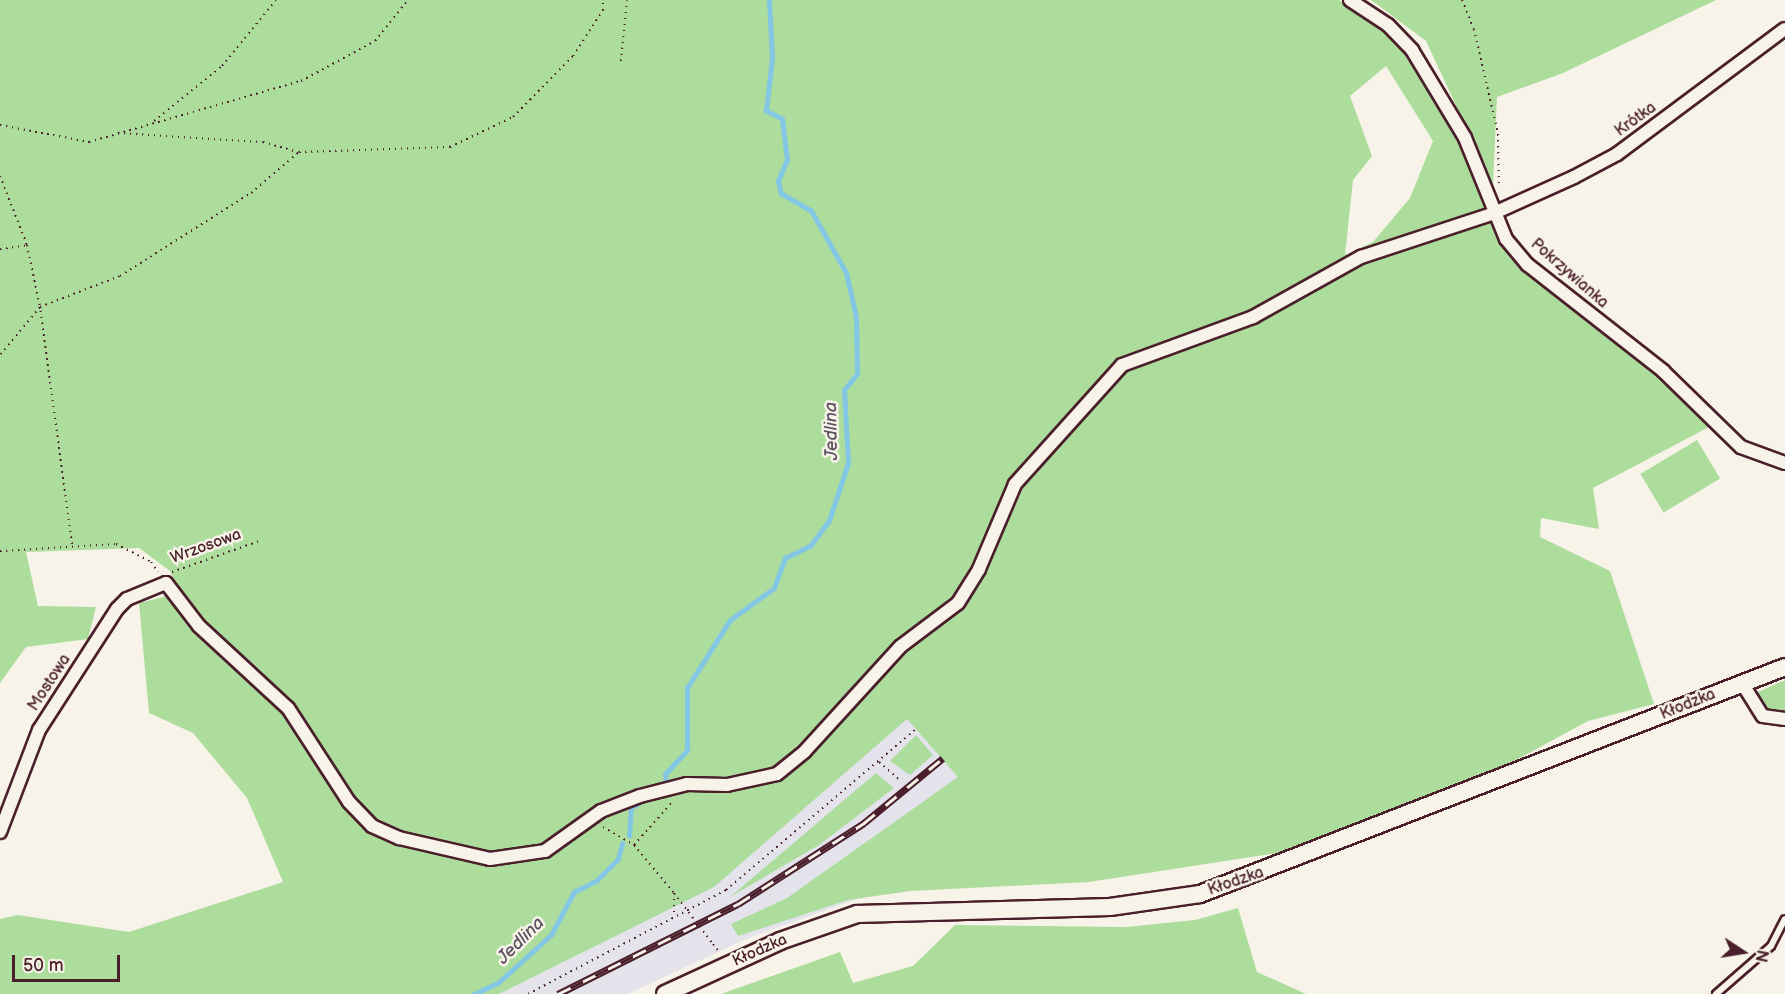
<!DOCTYPE html>
<meta charset="utf-8">
<style>
body{margin:0}
#map{position:relative;width:1785px;height:994px;overflow:hidden;background:#f7f3e8;font-family:"Balsamiq Sans",sans-serif}
div>[style]{position:absolute}
.built>*{inset:0;background:#e4e3eb}
.green>*{inset:0;background:#addd9c;transform-origin:0 0}
.stream>*{height:4.5px;margin:-2.25px;padding:0 2.25px;transform-origin:2.25px;border-radius:2.25px;background:#83c7e4}
.path>*{height:2px;margin-top:-1px;transform-origin:0;background:repeating-linear-gradient(90deg,#4a1f2b 0 1.5px,transparent 0 6px)}
.roads{filter:drop-shadow(2px 0 #4a1f2b) drop-shadow(-2px 0 #4a1f2b) drop-shadow(0 2px #4a1f2b) drop-shadow(0 -2px #4a1f2b)}
.lane>*{height:6px;margin:-3px;padding:0 3px;transform-origin:3px;border-radius:3px;background:#f7f3e8}
.street>*{height:12px;margin:-6px;padding:0 6px;transform-origin:6px;border-radius:6px;background:#f7f3e8}
.secondary>*{height:16px;margin:-8px;padding:0 8px;transform-origin:8px;border-radius:8px;background:#f7f3e8}
.rail>*{height:7px;margin-top:-3.5px;transform-origin:0;background:repeating-linear-gradient(90deg,#f7f3e8 0 14px,#4a1f2b 0 28px);box-sizing:border-box;border-block:2px solid #4a1f2b}
.path-bridge>*{height:2px;margin-top:-1px;transform-origin:0;background:repeating-linear-gradient(90deg,#4a1f2b 0 1.5px,transparent 0 6px)}
span{translate:-50% -50%;white-space:nowrap;text-align:center;line-height:1.15;-webkit-text-stroke:5px #f7f3e8;paint-order:stroke}
.street-label{font-size:16px;color:#4a1f2b}
.water-label{font-size:18px;color:#5b5162;font-style:italic}
.north{position:absolute;left:1713px;top:922px;width:60px;height:60px;-webkit-text-stroke:4px #f7f3e8;paint-order:stroke;rotate:102deg;font-size:16px;font-weight:700;line-height:24px;text-align:center;color:#4a1f2b}
.north::after{content:'';display:block;margin:auto;width:21px;height:27px;background:#4a1f2b;clip-path:polygon(50% 0,100% 100%,50% 72%,0 100%)}
.scale{position:absolute;left:12px;top:955px;width:108px;height:27px;box-sizing:border-box;border:3px solid #4a1f2b;border-top:0;padding-left:8px;font-size:18px;line-height:21px;white-space:nowrap;color:#4a1f2b;-webkit-text-stroke:4px #f7f3e8;paint-order:stroke}
</style>
<div id="map">
<div class="built">
<i style="clip-path:polygon(937px 643px,1003px 728px,888px 888px,746px 939px,628px 994px,369px 994px)"></i>
</div>
<div class="green">
<i style="clip-path:polygon(evenodd,0 0,1339px 0,1382px 25px,1410px 53px,1462px 139px,1503px 241px,1661px 373px,1709px 427px,1593px 488px,1599px 529px,1541px 518px,1540px 537px,1610px 571px,1654px 704px,1588px 721px,1505px 766px,1284px 852px,1089px 882px,910px 891px,848px 900px,738px 936px,731px 924px,787px 898px,958px 777px,907px 719px,714px 887px,499px 994px,0 994px,0 919px,18px 915px,129px 932px,283px 882px,247px 798px,193px 733px,149px 713px,139px 603px,180px 593px,170px 571px,139px 548px,26px 552px,38px 606px,96px 607px,88px 639px,26px 647px,0 683px,0 0,1386px 66px,1433px 141px,1410px 198px,1373px 242px,1345px 255px,1353px 180px,1372px 156px,1350px 96px,1386px 66px)"></i>
<i style="clip-path:polygon(1371px 0,1716px 0,1563px 73px,1497px 97px,1493px 185px,1426px 41px)"></i>
<i style="left:1697px;top:440px;width:45px;height:66px;rotate:59deg"></i>
<i style="clip-path:polygon(1785px 680px,1785px 715px,1766px 712px,1756px 693px)"></i>
<i style="clip-path:polygon(916px 735px,933px 755px,910px 775px,890px 761px)"></i>
<i style="clip-path:polygon(876px 773px,894px 788px,819px 845px,730px 897px)"></i>
<i style="clip-path:polygon(1238px 908px,1257px 972px,1306px 994px,721px 994px,840px 952px,853px 983px,913px 966px,955px 925px,1126px 927px,1195px 920px)"></i>
</div>
<div class="stream">
<i style="left:655px;top:786px;width:11px;rotate:-15deg"></i>
<i style="left:666px;top:783px;width:9px;rotate:-96deg"></i>
<i style="left:665px;top:774px;width:33px;rotate:-47deg"></i>
<i style="left:687px;top:750px;width:62px;rotate:-90deg"></i>
<i style="left:687px;top:688px;width:80px;rotate:-57.7deg"></i>
<i style="left:730px;top:620px;width:54px;rotate:-36deg"></i>
<i style="left:774px;top:588px;width:32px;rotate:-70deg"></i>
<i style="left:785px;top:558px;width:28px;rotate:-26deg"></i>
<i style="left:810px;top:546px;width:31px;rotate:-53deg"></i>
<i style="left:829px;top:521px;width:61px;rotate:-71.9deg"></i>
<i style="left:848px;top:463px;width:73px;rotate:-93.1deg"></i>
<i style="left:844px;top:390px;width:21px;rotate:-51deg"></i>
<i style="left:857px;top:374px;width:57px;rotate:-91deg"></i>
<i style="left:856px;top:317px;width:45px;rotate:-102.8deg"></i>
<i style="left:846px;top:273px;width:71px;rotate:-119.4deg"></i>
<i style="left:811px;top:211px;width:34px;rotate:-150deg"></i>
<i style="left:781px;top:194px;width:13px;rotate:-103deg"></i>
<i style="left:778px;top:181px;width:23px;rotate:-67deg"></i>
<i style="left:787px;top:160px;width:41px;rotate:-97deg"></i>
<i style="left:782px;top:119px;width:18px;rotate:-153deg"></i>
<i style="left:766px;top:111px;width:53px;rotate:-83.5deg"></i>
<i style="left:772px;top:58px;width:58px;rotate:-93deg"></i>
<i style="left:629px;top:836px;width:28px;rotate:-86deg"></i>
<i style="left:631px;top:808px;width:22px;rotate:-32deg"></i>
<i style="left:474px;top:994px;width:26px;rotate:-25deg"></i>
<i style="left:498px;top:983px;width:72px;rotate:-42.2deg"></i>
<i style="left:551px;top:935px;width:49px;rotate:-61.9deg"></i>
<i style="left:574px;top:892px;width:25px;rotate:-27deg"></i>
<i style="left:596px;top:881px;width:31px;rotate:-45deg"></i>
<i style="left:618px;top:859px;width:16px;rotate:-75deg"></i>
</div>
<div class="path">
<i style="left:1462px;top:0;width:31px;rotate:68deg"></i>
<i style="left:1474px;top:29px;width:108px;rotate:77.1deg"></i>
<i style="left:1498px;top:134px;width:53px;rotate:88.9deg"></i>
<i style="left:621px;top:61px;width:61px;rotate:-84.4deg"></i>
<i style="left:154px;top:121px;width:87px;rotate:-39deg"></i>
<i style="left:222px;top:66px;width:85px;rotate:-50.7deg"></i>
<i style="left:0;top:125px;width:91px;rotate:10.8deg"></i>
<i style="left:89px;top:142px;width:221px;rotate:-16.1deg"></i>
<i style="left:301px;top:81px;width:84px;rotate:-28.4deg"></i>
<i style="left:375px;top:41px;width:53px;rotate:-51.2deg"></i>
<i style="left:118px;top:133px;width:145px;rotate:3.6deg"></i>
<i style="left:263px;top:142px;width:37px;rotate:16deg"></i>
<i style="left:0;top:176px;width:74px;rotate:68.6deg"></i>
<i style="left:27px;top:245px;width:63px;rotate:78.2deg"></i>
<i style="left:40px;top:307px;width:62px;rotate:129.8deg"></i>
<i style="left:0;top:249px;width:27px;rotate:-8deg"></i>
<i style="left:72px;top:544px;width:239px;rotate:-97.7deg"></i>
<i style="left:40px;top:307px;width:86px;rotate:-21.2deg"></i>
<i style="left:120px;top:276px;width:155px;rotate:-32.4deg"></i>
<i style="left:251px;top:193px;width:63px;rotate:-40.5deg"></i>
<i style="left:299px;top:152px;width:151px;rotate:-1.9deg"></i>
<i style="left:450px;top:147px;width:70px;rotate:-25.5deg"></i>
<i style="left:513px;top:117px;width:86px;rotate:-45.5deg"></i>
<i style="left:573px;top:56px;width:55px;rotate:-56.9deg"></i>
<i style="left:603px;top:10px;width:10px;rotate:-90deg"></i>
<i style="left:0;top:551px;width:116px;rotate:-3.5deg"></i>
<i style="left:116px;top:544px;width:39px;rotate:27deg"></i>
<i style="left:151px;top:562px;width:12px;rotate:55deg"></i>
<i style="left:172px;top:572px;width:92px;rotate:-19.6deg"></i>
<i style="left:879px;top:762px;width:28px;rotate:41deg"></i>
<i style="left:603px;top:827px;width:36px;rotate:30deg"></i>
<i style="left:634px;top:845px;width:62px;rotate:50.2deg"></i>
<i style="left:674px;top:893px;width:24px;rotate:90deg"></i>
<i style="left:634px;top:845px;width:57px;rotate:-48.5deg"></i>
<i style="left:713px;top:944px;width:11px;rotate:52deg"></i>
<i style="left:528px;top:994px;width:224px;rotate:-27.7deg"></i>
<i style="left:726px;top:890px;width:249px;rotate:-40.3deg"></i>
</div>
<div class="roads">
<div class="lane">
<i style="left:1716px;top:994px;width:73px;rotate:-41.1deg"></i>
<i style="left:1771px;top:946px;width:30px;rotate:-63deg"></i>
</div>
<div class="street">
<i style="left:1350px;top:0;width:45px;rotate:33.3deg"></i>
<i style="left:1388px;top:25px;width:35px;rotate:46deg"></i>
<i style="left:1412px;top:50px;width:103px;rotate:58.9deg"></i>
<i style="left:1465px;top:138px;width:109px;rotate:67.9deg"></i>
<i style="left:1506px;top:239px;width:34px;rotate:50deg"></i>
<i style="left:1528px;top:265px;width:172px;rotate:38.1deg"></i>
<i style="left:1663px;top:371px;width:109px;rotate:44.3deg"></i>
<i style="left:1741px;top:447px;width:47px;rotate:20deg"></i>
<i style="left:1742px;top:683px;width:39px;rotate:58deg"></i>
<i style="left:1763px;top:716px;width:22px;rotate:8deg"></i>
<i style="left:0;top:832px;width:109px;rotate:-69.1deg"></i>
<i style="left:39px;top:730px;width:144px;rotate:-57.2deg"></i>
<i style="left:117px;top:609px;width:14px;rotate:-45deg"></i>
<i style="left:127px;top:599px;width:42px;rotate:-22.3deg"></i>
<i style="left:166px;top:583px;width:54px;rotate:52.5deg"></i>
<i style="left:199px;top:626px;width:121px;rotate:42.7deg"></i>
<i style="left:288px;top:708px;width:112px;rotate:57deg"></i>
<i style="left:349px;top:802px;width:33px;rotate:46deg"></i>
<i style="left:372px;top:826px;width:30px;rotate:24deg"></i>
<i style="left:399px;top:838px;width:93px;rotate:13deg"></i>
<i style="left:490px;top:859px;width:56px;rotate:-8.3deg"></i>
<i style="left:545px;top:851px;width:69px;rotate:-35.5deg"></i>
<i style="left:601px;top:811px;width:42px;rotate:-21deg"></i>
<i style="left:640px;top:796px;width:49px;rotate:-14.3deg"></i>
<i style="left:687px;top:784px;width:40px;rotate:1.4deg"></i>
<i style="left:727px;top:785px;width:51px;rotate:-12.4deg"></i>
<i style="left:777px;top:774px;width:36px;rotate:-39deg"></i>
<i style="left:805px;top:751px;width:142px;rotate:-47.6deg"></i>
<i style="left:901px;top:646px;width:71px;rotate:-37deg"></i>
<i style="left:958px;top:603px;width:40px;rotate:-58deg"></i>
<i style="left:979px;top:569px;width:92px;rotate:-67deg"></i>
<i style="left:1015px;top:484px;width:160px;rotate:-48deg"></i>
<i style="left:1122px;top:365px;width:140px;rotate:-20.1deg"></i>
<i style="left:1253px;top:317px;width:124px;rotate:-29.1deg"></i>
<i style="left:1361px;top:257px;width:138px;rotate:-18.2deg"></i>
<i style="left:1492px;top:214px;width:90px;rotate:-24.3deg"></i>
<i style="left:1574px;top:177px;width:49px;rotate:-28.1deg"></i>
<i style="left:1617px;top:154px;width:209px;rotate:-36.7deg"></i>
</div>
<div class="secondary">
<i style="left:665px;top:994px;width:127px;rotate:-24.7deg"></i>
<i style="left:780px;top:941px;width:82px;rotate:-19.3deg"></i>
<i style="left:857px;top:914px;width:253px;rotate:-1.6deg"></i>
<i style="left:1110px;top:907px;width:91px;rotate:-8.2deg"></i>
<i style="left:1200px;top:894px;width:627px;rotate:-21.21deg"></i>
</div>
</div>
<div class="rail">
<i style="left:558px;top:994px;width:201px;rotate:-26.6deg"></i>
<i style="left:738px;top:904px;width:150px;rotate:-32.7deg"></i>
<i style="left:864px;top:823px;width:102px;rotate:-39.4deg"></i>
</div>
<div class="path-bridge">
<i style="left:674px;top:893px;width:64px;rotate:52.6deg"></i>
</div>
<div class="street-label">
<span style="left:1636px;top:120px;rotate:-36deg">Krótka</span>
<span style="left:1569px;top:274px;rotate:41deg">Pokrzywianka</span>
<span style="left:206px;top:547px;rotate:-20deg">Wrzosowa</span>
<span style="left:50px;top:683px;rotate:-57deg">Mostowa</span>
<span style="left:1688px;top:705px;rotate:-22deg">Kłodzka</span>
<span style="left:1236px;top:882px;rotate:-19deg">Kłodzka</span>
<span style="left:760px;top:951px;rotate:-24deg">Kłodzka</span>
</div>
<div class="water-label">
<span style="left:832px;top:431px;rotate:-91deg">Jedlina</span>
<span style="left:521px;top:941px;rotate:-45deg">Jedlina</span>
</div>
<div class="north">N</div>
<div class="scale">50 m</div>
</div>
